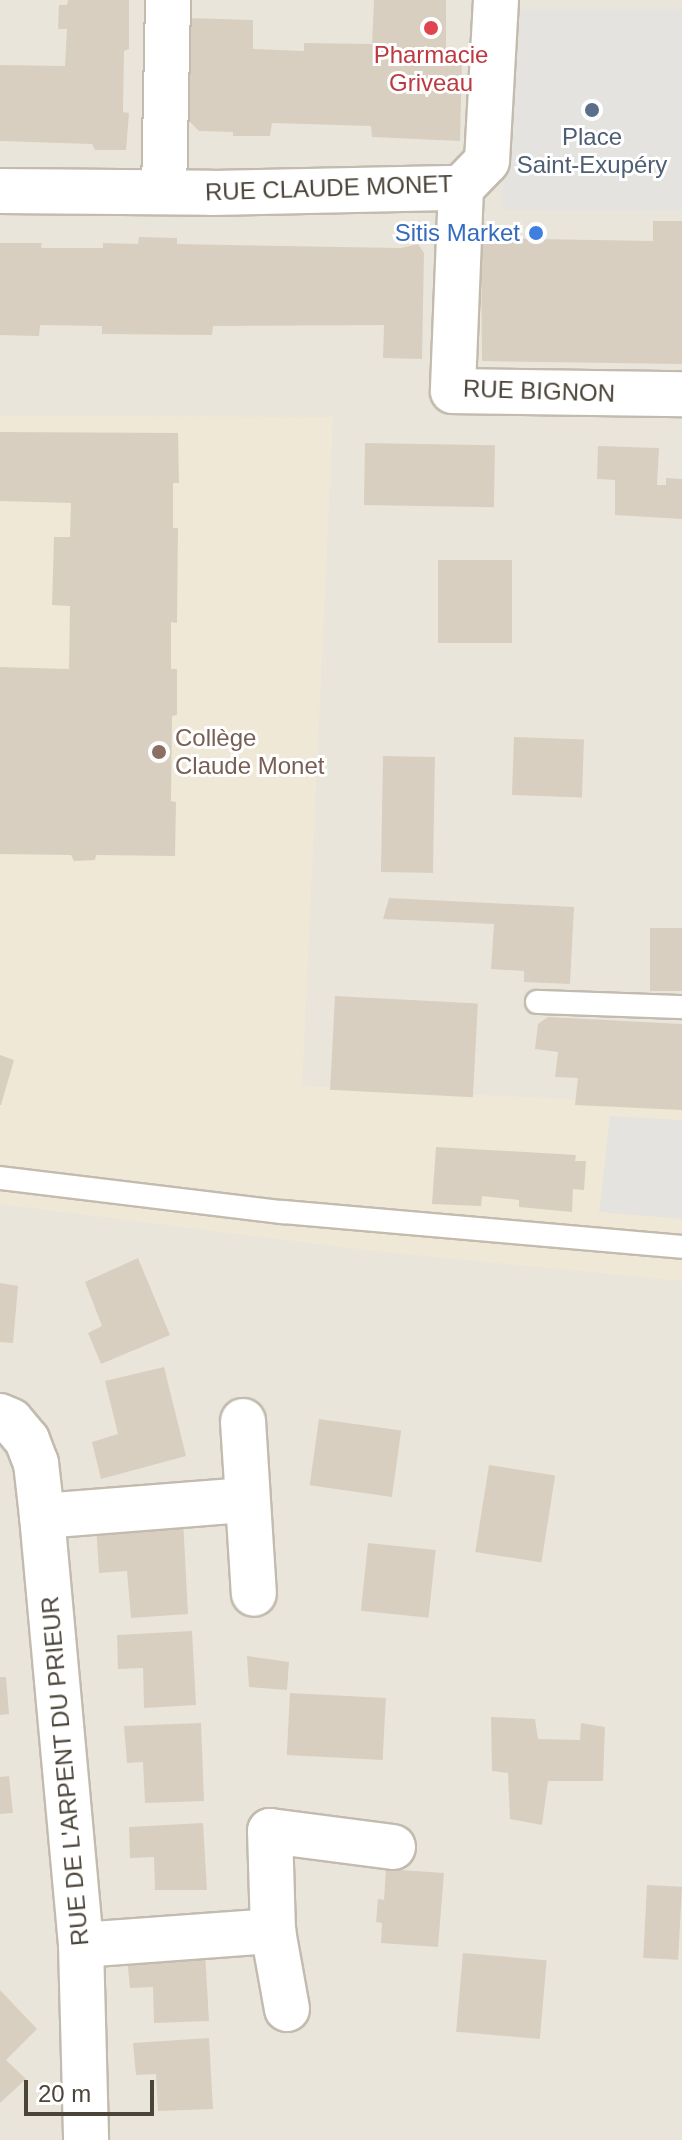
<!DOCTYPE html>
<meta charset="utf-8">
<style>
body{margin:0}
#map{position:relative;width:682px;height:2140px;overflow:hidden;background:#f6f3ec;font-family:Arial,sans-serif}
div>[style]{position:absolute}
.residential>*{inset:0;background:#eae5da;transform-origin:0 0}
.education>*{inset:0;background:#efe8d6}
.parking>*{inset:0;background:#e5e3e0;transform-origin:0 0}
.building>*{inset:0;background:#d8cfc1;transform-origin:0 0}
.roads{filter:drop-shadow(2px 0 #c2bbae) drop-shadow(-2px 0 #c2bbae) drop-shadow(0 2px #c2bbae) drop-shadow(0 -2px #c2bbae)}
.lane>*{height:22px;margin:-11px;padding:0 11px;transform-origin:11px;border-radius:11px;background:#fff}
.street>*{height:44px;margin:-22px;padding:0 22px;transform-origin:22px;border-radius:22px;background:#fff}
.dots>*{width:22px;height:22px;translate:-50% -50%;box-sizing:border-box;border:4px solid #fff;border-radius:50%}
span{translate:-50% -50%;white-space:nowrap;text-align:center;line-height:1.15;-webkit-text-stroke:6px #fff;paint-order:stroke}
.health-label{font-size:24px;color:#be3a42}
.service-label{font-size:24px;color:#4e5e75}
.street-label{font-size:24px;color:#4b4439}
.shop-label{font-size:24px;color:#366cbe}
.right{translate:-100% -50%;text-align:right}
.education-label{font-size:24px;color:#785e54}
.left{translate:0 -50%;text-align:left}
.scale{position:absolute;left:24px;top:2080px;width:130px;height:36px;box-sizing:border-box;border:4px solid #4b4439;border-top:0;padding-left:10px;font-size:24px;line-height:28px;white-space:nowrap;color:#4b4439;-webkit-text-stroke:6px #fff;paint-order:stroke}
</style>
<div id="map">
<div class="residential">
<i style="left:0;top:0;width:682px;height:2140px"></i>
</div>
<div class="education">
<i style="clip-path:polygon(0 416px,333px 417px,302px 1086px,682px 1105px,682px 1281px,366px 1250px,0 1204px)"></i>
</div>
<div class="parking">
<i style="left:682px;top:9px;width:201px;height:179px;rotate:90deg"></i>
<i style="clip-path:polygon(610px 1116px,682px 1120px,682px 1219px,599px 1212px)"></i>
</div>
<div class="building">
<i style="clip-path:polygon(68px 0,129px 0,129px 49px,124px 51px,123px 112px,129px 113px,126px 150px,95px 150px,92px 144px,0 141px,0 65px,65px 66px,67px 29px,58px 29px,59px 5px,67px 5px)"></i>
<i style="clip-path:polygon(374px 0,446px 0,446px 58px,462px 59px,460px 141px,372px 137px,371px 126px,272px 123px,270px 136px,233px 136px,233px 132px,199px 131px,187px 119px,188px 18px,253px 20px,253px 49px,304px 51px,304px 43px,372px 44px)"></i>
<i style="clip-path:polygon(653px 221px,682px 221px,682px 364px,482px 361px,481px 238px,653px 241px)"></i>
<i style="clip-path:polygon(139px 237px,177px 238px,177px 244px,401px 248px,418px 244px,424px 253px,422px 359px,383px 358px,384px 325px,213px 326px,212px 335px,102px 334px,102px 326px,40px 325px,39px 336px,0 335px,0 243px,42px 243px,41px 248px,103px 248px,103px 243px,138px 244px)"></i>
<i style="clip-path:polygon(0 432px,178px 433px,179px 483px,173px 483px,173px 528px,178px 528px,177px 623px,171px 622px,171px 669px,177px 669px,177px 715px,172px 716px,171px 801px,176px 802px,175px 856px,96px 855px,95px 860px,74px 861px,71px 855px,0 854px,0 667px,69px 669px,70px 606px,52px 605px,54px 537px,70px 537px,71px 503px,0 501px)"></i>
<i style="left:365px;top:443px;width:130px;height:62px;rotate:1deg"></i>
<i style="clip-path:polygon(598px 446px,659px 448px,657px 485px,666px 485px,666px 478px,682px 479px,682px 519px,615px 515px,615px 480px,597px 479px)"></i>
<i style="left:512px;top:560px;width:83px;height:74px;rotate:90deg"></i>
<i style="left:514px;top:737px;width:70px;height:58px;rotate:2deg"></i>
<i style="left:383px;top:756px;width:52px;height:116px;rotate:1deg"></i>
<i style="clip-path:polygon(389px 898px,574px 907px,570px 984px,524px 982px,524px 971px,491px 969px,494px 924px,383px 919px)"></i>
<i style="left:650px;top:928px;width:32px;height:63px"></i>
<i style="left:335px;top:996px;width:143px;height:94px;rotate:3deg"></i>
<i style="clip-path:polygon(548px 1017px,682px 1024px,682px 1110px,575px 1105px,578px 1078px,555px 1077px,558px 1052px,535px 1049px,538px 1024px)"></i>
<i style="clip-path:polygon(0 1055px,14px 1060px,1px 1105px,0 1105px)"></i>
<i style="clip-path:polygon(436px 1147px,576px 1155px,575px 1161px,586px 1161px,584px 1190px,573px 1189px,572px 1212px,519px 1207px,519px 1200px,482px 1196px,481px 1206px,432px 1204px)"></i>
<i style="clip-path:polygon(138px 1258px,170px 1335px,101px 1364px,88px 1333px,102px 1326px,85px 1282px)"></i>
<i style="clip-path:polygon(0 1283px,18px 1286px,13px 1343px,0 1342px)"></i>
<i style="clip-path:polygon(164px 1367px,186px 1456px,101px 1479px,92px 1442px,118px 1434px,105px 1381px)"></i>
<i style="left:319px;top:1419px;width:83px;height:67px;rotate:8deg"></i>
<i style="left:489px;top:1465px;width:67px;height:88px;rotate:9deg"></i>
<i style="clip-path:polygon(183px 1519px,188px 1614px,131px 1618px,127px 1571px,99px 1573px,96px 1525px)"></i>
<i style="left:368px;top:1543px;width:68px;height:68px;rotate:6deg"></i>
<i style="clip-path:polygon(192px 1631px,196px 1705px,144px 1708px,143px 1668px,118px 1669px,117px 1635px)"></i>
<i style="clip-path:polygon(247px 1656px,289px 1662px,287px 1690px,249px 1687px)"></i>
<i style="clip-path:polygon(0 1677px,6px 1677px,9px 1714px,0 1715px)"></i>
<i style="left:290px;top:1693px;width:96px;height:62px;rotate:3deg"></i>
<i style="clip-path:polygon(491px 1717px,535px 1719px,538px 1739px,580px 1740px,581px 1723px,605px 1727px,603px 1781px,548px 1781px,542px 1825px,510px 1819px,508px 1773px,492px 1771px)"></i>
<i style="clip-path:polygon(201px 1723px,204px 1801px,145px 1803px,143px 1762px,127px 1763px,124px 1726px)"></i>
<i style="clip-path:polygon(9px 1776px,13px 1813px,0 1814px,0 1777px)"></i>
<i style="clip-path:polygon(203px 1823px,207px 1890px,155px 1890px,154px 1857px,130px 1858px,129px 1827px)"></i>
<i style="clip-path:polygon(386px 1869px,444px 1873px,438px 1947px,381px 1943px,382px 1923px,376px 1922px,378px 1899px,384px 1900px)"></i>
<i style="left:647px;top:1885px;width:35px;height:73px;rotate:3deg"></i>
<i style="clip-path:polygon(205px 1952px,209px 2021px,154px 2023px,153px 1987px,130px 1988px,127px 1957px)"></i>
<i style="left:463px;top:1953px;width:84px;height:79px;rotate:5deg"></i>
<i style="clip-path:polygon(0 1990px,37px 2029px,6px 2060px,26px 2079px,0 2103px)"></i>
<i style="clip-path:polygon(209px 2038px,213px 2109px,158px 2111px,156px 2074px,136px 2075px,133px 2043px)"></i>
</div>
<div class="roads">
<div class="lane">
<i style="left:537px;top:1002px;width:145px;rotate:2deg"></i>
<i style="left:0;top:1178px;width:285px;rotate:6.9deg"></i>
<i style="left:283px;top:1212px;width:401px;rotate:5deg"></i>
</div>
<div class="street">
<i style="left:461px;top:188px;width:203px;rotate:92.3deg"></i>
<i style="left:453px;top:391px;width:229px;rotate:0.8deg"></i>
<i style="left:0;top:191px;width:212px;rotate:0.5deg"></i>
<i style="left:212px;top:193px;width:249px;rotate:-1.2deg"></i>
<i style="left:461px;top:188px;width:37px;rotate:-46deg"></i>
<i style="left:487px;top:161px;width:161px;rotate:-86.8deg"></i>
<i style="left:164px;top:192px;width:192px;rotate:-88.8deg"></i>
<i style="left:0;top:1416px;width:12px;rotate:24deg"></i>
<i style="left:11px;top:1421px;width:25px;rotate:50deg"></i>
<i style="left:27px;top:1440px;width:25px;rotate:69deg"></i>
<i style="left:36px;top:1463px;width:53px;rotate:83.5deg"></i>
<i style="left:42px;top:1516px;width:431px;rotate:84.8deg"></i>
<i style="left:81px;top:1945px;width:195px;rotate:88.5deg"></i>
<i style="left:243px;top:1421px;width:173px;rotate:86.4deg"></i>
<i style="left:42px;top:1516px;width:205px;rotate:-4.5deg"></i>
<i style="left:81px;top:1945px;width:193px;rotate:-4.2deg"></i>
<i style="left:287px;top:2009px;width:79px;rotate:-100.2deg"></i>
<i style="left:273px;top:1931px;width:100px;rotate:-91.7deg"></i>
<i style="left:270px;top:1831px;width:124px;rotate:7.4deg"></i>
</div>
</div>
<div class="dots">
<i style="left:431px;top:28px;background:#e0444e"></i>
<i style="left:592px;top:110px;background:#5c6f8a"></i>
<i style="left:536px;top:233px;background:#3f7fe0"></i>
<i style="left:159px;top:752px;background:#8d6e63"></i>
</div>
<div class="health-label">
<span style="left:431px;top:69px">Pharmacie<br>Griveau</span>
</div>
<div class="service-label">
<span style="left:592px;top:151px">Place<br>Saint-Exupéry</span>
</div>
<div class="street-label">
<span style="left:329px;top:188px;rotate:-2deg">RUE CLAUDE MONET</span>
<span style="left:539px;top:391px;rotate:2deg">RUE BIGNON</span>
<span style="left:65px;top:1771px;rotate:-95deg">RUE DE L'ARPENT DU PRIEUR</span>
</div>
<div class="shop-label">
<span class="right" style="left:520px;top:233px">Sitis Market</span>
</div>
<div class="education-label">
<span class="left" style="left:175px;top:752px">Collège<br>Claude Monet</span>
</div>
<div class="scale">20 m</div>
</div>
